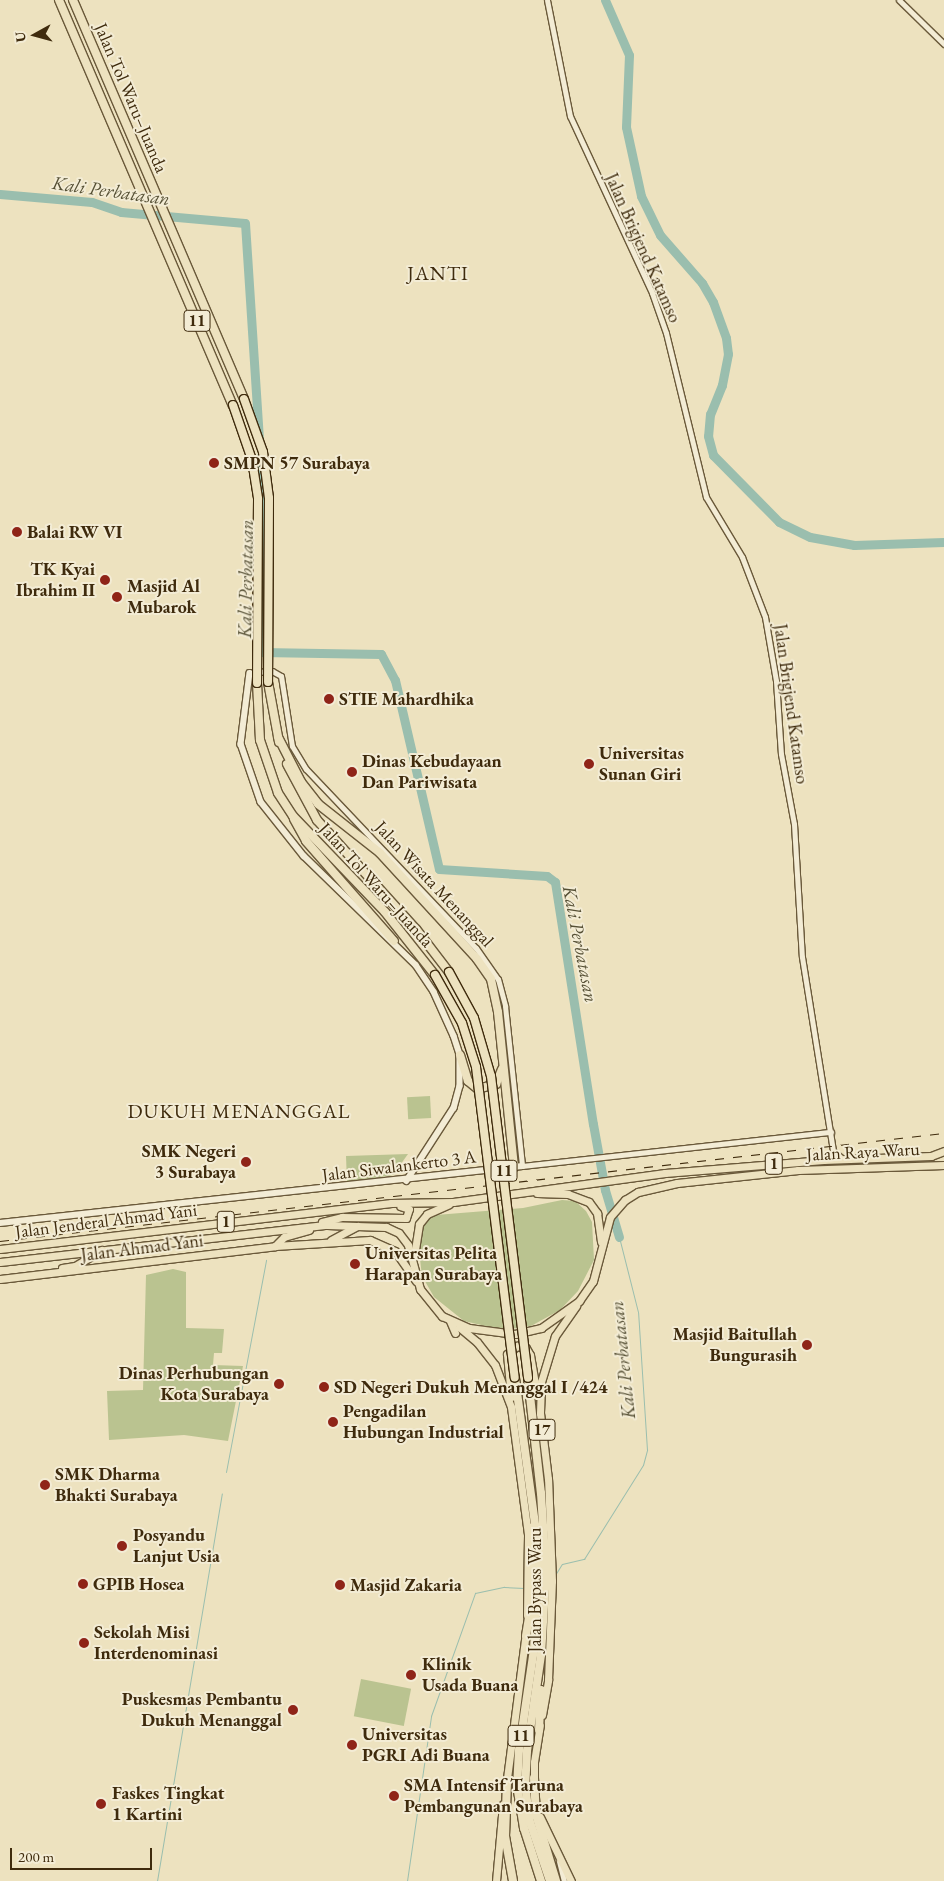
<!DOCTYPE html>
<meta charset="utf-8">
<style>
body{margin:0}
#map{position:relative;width:944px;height:1881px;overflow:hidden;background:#ede2bf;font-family:"EB Garamond",serif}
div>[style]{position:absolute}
.green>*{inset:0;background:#bac390;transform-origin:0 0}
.stream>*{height:1px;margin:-0.5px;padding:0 0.5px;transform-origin:0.5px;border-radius:0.5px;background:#9abeae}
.river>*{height:9px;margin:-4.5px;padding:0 4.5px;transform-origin:4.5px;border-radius:4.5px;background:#9abeae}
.roads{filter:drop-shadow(1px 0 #6a593a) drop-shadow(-1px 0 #6a593a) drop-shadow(0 1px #6a593a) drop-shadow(0 -1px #6a593a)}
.tertiary>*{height:5px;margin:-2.5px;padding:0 2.5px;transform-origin:2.5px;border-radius:2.5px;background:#f3ecd5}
.secondary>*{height:5.5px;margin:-2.75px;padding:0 2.75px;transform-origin:2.75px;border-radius:2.75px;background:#f3ecd5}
.trunk>*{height:7px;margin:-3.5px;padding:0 3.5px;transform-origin:3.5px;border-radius:3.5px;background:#ede2bf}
.motorway>*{height:8px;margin:-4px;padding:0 4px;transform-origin:4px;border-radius:4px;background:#ede2bf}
.rail>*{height:1px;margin-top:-0.5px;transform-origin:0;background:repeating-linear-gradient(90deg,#3f2b0d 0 9px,transparent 0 18px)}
.bridges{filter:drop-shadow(1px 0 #3f2b0d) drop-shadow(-1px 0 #3f2b0d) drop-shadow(0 1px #3f2b0d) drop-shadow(0 -1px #3f2b0d)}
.motorway-bridge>*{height:8px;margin:-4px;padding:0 4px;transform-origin:4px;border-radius:4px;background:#ede2bf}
.dots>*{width:14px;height:14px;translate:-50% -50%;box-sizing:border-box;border:2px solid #f3ecd5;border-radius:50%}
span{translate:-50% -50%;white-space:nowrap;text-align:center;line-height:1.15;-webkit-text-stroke:4px #f3ecd5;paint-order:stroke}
.shield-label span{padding:1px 4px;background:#f3ecd5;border:1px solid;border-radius:4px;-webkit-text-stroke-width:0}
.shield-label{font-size:16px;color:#3f2b0d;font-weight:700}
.street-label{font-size:18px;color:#3f2b0d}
.poi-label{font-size:18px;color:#3f2b0d;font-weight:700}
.left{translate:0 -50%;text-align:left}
.right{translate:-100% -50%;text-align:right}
.water-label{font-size:19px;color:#565035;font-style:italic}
.quarter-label{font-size:20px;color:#3f2b0d;letter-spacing:1px}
.north{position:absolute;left:10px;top:10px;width:50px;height:50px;-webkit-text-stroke:4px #f3ecd5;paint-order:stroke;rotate:263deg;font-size:14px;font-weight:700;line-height:20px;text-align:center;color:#3f2b0d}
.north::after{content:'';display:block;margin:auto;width:18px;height:22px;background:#3f2b0d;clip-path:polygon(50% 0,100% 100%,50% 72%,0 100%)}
.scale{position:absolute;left:10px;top:1848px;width:142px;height:22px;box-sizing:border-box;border:2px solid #3f2b0d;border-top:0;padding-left:6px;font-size:15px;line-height:18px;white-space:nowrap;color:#3f2b0d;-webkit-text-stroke:4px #f3ecd5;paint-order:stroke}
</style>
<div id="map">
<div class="green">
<i style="left:430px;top:1096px;width:22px;height:23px;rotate:87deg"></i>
<i style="clip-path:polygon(408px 1154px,393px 1175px,347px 1183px,346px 1156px)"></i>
<i style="clip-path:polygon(562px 1200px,575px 1201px,586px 1211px,592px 1222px,594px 1260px,578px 1291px,560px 1310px,531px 1326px,503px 1330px,464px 1321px,434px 1297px,422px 1276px,418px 1242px,423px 1224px,429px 1219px,436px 1215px,523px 1208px)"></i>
<i style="clip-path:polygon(173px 1269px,186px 1272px,186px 1328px,224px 1329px,222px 1353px,214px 1353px,213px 1365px,243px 1366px,228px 1441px,184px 1435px,109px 1440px,107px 1391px,143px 1390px,146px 1275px)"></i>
<i style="left:361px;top:1679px;width:51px;height:38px;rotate:11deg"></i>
</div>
<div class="stream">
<i style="left:197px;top:1243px;width:43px;rotate:-6.6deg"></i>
<i style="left:226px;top:1472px;width:216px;rotate:-79.3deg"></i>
<i style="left:555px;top:1575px;width:13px;rotate:-58deg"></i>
<i style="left:562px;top:1564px;width:23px;rotate:-13deg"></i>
<i style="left:584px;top:1559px;width:111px;rotate:-57.9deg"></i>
<i style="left:643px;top:1465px;width:16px;rotate:-75deg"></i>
<i style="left:647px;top:1450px;width:138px;rotate:-93.7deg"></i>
<i style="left:638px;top:1312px;width:77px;rotate:-104.2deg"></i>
<i style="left:157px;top:1881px;width:393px;rotate:-80.5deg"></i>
<i style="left:407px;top:1881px;width:167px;rotate:-81.7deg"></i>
<i style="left:431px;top:1716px;width:131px;rotate:-70.3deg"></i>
<i style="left:475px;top:1593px;width:30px;rotate:-12deg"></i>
<i style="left:504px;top:1587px;width:20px;rotate:3deg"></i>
</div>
<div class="river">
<i style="left:605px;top:0;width:60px;rotate:66.4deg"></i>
<i style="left:629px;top:55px;width:72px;rotate:92.4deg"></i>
<i style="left:626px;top:127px;width:71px;rotate:77.7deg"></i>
<i style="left:641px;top:196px;width:43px;rotate:64deg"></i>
<i style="left:660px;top:235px;width:64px;rotate:48.8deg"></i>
<i style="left:702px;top:283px;width:22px;rotate:60deg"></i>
<i style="left:713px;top:302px;width:38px;rotate:70deg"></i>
<i style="left:726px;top:338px;width:16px;rotate:83deg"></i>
<i style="left:728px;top:354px;width:32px;rotate:101deg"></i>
<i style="left:722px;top:385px;width:31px;rotate:112deg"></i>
<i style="left:710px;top:414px;width:22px;rotate:95deg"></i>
<i style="left:708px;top:436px;width:20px;rotate:75deg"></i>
<i style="left:713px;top:455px;width:94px;rotate:45.4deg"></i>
<i style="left:779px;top:522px;width:34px;rotate:26deg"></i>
<i style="left:810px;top:537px;width:45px;rotate:10.3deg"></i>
<i style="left:854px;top:545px;width:90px;rotate:-1.9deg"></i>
<i style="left:0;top:194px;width:92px;rotate:5deg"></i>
<i style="left:92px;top:202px;width:31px;rotate:19deg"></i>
<i style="left:121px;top:212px;width:124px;rotate:5.1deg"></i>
<i style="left:245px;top:223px;width:218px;rotate:86.3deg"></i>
<i style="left:261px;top:456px;width:101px;rotate:87.7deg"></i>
<i style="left:265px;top:557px;width:95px;rotate:92.4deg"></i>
<i style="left:261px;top:652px;width:120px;rotate:1deg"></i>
<i style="left:381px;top:654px;width:30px;rotate:62deg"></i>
<i style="left:395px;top:680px;width:194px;rotate:76.9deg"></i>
<i style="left:439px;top:869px;width:108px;rotate:3.7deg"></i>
<i style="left:547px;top:876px;width:10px;rotate:37deg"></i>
<i style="left:555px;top:882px;width:245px;rotate:81.1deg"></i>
<i style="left:593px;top:1124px;width:67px;rotate:79.7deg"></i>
<i style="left:605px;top:1190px;width:49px;rotate:73.4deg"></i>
</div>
<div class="roads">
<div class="tertiary">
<i style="left:547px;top:0;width:118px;rotate:78.8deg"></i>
<i style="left:570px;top:116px;width:195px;rotate:65.1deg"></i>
<i style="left:652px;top:293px;width:42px;rotate:70.7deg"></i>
<i style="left:666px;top:333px;width:169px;rotate:76.3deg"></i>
<i style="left:706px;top:497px;width:70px;rotate:59deg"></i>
<i style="left:742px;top:557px;width:64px;rotate:69deg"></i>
<i style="left:765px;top:617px;width:65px;rotate:80.2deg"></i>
<i style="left:776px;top:681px;width:73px;rotate:86.1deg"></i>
<i style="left:781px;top:754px;width:71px;rotate:79.5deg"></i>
<i style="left:794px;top:824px;width:133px;rotate:86.6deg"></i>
<i style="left:802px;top:957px;width:196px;rotate:80.9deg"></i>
<i style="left:833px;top:1151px;width:13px;rotate:39deg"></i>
<i style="left:899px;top:0;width:63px;rotate:44.4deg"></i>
<i style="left:256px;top:672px;width:16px;rotate:-4deg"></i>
<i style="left:272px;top:671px;width:10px;rotate:29deg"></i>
<i style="left:281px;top:676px;width:71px;rotate:81.1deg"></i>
<i style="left:292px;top:746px;width:27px;rotate:59deg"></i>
<i style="left:306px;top:769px;width:247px;rotate:46.5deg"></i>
<i style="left:476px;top:948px;width:38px;rotate:55deg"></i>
<i style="left:498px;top:979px;width:28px;rotate:75deg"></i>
<i style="left:505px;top:1006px;width:161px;rotate:83.9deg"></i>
<i style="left:522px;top:1166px;width:311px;rotate:-6.3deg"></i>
<i style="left:559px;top:1861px;width:21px;rotate:76deg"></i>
</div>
<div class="secondary">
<i style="left:250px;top:673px;width:72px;rotate:97.2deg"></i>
<i style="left:241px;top:744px;width:61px;rotate:71deg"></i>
<i style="left:261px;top:802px;width:69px;rotate:51.5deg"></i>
<i style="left:304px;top:856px;width:156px;rotate:44.2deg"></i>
<i style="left:416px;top:965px;width:32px;rotate:56deg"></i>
<i style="left:434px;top:992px;width:48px;rotate:65.6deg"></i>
<i style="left:454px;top:1036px;width:20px;rotate:72deg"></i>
<i style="left:460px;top:1055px;width:31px;rotate:90deg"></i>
<i style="left:460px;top:1086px;width:23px;rotate:105deg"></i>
<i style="left:454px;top:1108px;width:87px;rotate:122.8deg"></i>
<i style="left:0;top:1223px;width:525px;rotate:-6.23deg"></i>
</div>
<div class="trunk">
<i style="left:537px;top:1193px;width:31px;rotate:2deg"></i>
<i style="left:568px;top:1194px;width:22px;rotate:21deg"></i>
<i style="left:589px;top:1202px;width:14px;rotate:54deg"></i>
<i style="left:597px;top:1213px;width:29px;rotate:82deg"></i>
<i style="left:322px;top:1222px;width:21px;rotate:-14deg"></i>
<i style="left:342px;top:1217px;width:64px;rotate:0.9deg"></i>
<i style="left:406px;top:1218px;width:9px;rotate:-72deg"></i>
<i style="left:409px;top:1209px;width:9px;rotate:-162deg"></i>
<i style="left:331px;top:1240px;width:30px;rotate:-28deg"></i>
<i style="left:275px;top:1246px;width:13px;rotate:-45deg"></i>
<i style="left:284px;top:1237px;width:26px;rotate:-16deg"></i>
<i style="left:0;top:1249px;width:394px;rotate:-6.7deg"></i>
<i style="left:391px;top:1203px;width:62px;rotate:-0.9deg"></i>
<i style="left:453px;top:1202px;width:214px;rotate:-7.8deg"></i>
<i style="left:665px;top:1173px;width:159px;rotate:-4.7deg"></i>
<i style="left:823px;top:1160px;width:108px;rotate:-2.1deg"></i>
<i style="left:931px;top:1156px;width:14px;rotate:-21deg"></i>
<i style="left:414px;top:1256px;width:32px;rotate:-81deg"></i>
<i style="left:419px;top:1224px;width:13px;rotate:-51deg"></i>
<i style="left:427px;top:1214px;width:24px;rotate:-24deg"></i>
<i style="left:0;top:1262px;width:329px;rotate:-6.5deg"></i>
<i style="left:327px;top:1225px;width:59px;rotate:1.9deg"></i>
<i style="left:386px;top:1227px;width:14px;rotate:25deg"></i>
<i style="left:399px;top:1233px;width:15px;rotate:53deg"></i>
<i style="left:408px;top:1245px;width:46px;rotate:74.7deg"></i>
<i style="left:420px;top:1289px;width:35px;rotate:51deg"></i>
<i style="left:442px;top:1316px;width:30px;rotate:24deg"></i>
<i style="left:469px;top:1328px;width:46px;rotate:7.4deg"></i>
<i style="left:515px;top:1334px;width:27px;rotate:-13deg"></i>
<i style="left:541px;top:1328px;width:47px;rotate:-35.4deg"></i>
<i style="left:579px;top:1301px;width:24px;rotate:-55deg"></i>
<i style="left:593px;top:1281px;width:66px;rotate:-75.1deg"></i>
<i style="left:610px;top:1217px;width:23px;rotate:-49deg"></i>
<i style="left:625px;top:1200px;width:15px;rotate:-32deg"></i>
<i style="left:638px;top:1192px;width:40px;rotate:-13deg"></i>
<i style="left:677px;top:1183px;width:122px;rotate:-6.1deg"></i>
<i style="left:798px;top:1170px;width:146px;rotate:-2deg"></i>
<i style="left:62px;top:1268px;width:13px;rotate:-9deg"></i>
<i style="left:75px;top:1266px;width:31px;rotate:-31deg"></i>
<i style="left:0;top:1279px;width:277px;rotate:-6.8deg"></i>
<i style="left:275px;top:1246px;width:95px;rotate:-3.6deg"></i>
<i style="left:370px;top:1240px;width:27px;rotate:24deg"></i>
<i style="left:395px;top:1251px;width:37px;rotate:55deg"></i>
<i style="left:450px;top:1321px;width:13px;rotate:67deg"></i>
<i style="left:459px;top:1327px;width:23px;rotate:40deg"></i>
<i style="left:477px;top:1342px;width:29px;rotate:52deg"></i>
<i style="left:495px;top:1365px;width:45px;rotate:69.1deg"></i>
<i style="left:511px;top:1407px;width:129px;rotate:82.4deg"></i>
<i style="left:528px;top:1535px;width:80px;rotate:90.7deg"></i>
<i style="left:511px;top:1397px;width:43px;rotate:-95.3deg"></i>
<i style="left:507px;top:1354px;width:13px;rotate:-39deg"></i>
<i style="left:517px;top:1346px;width:9px;rotate:13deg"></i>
<i style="left:526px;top:1348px;width:8px;rotate:60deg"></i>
<i style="left:530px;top:1355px;width:41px;rotate:80.1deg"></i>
<i style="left:542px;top:1715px;width:36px;rotate:-80deg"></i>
<i style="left:548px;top:1680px;width:99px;rotate:-87.7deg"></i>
<i style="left:552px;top:1581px;width:102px;rotate:-92.2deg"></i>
<i style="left:548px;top:1479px;width:66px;rotate:-96.9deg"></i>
<i style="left:540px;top:1413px;width:31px;rotate:-88deg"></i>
<i style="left:541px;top:1382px;width:48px;rotate:-73.1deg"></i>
<i style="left:555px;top:1336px;width:37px;rotate:-55deg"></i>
<i style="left:534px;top:1781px;width:19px;rotate:-90deg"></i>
<i style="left:534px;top:1762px;width:37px;rotate:-81deg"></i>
<i style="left:506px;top:1786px;width:156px;rotate:-82.6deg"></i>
<i style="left:540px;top:1817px;width:71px;rotate:64.2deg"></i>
<i style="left:496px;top:1881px;width:77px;rotate:-84.8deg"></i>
</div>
<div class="motorway">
<i style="left:59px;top:0;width:441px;rotate:66.8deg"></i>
<i style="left:73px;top:0;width:434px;rotate:66.8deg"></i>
<i style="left:268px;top:682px;width:61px;rotate:79.6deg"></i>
<i style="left:257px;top:683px;width:57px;rotate:87deg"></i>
<i style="left:260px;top:740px;width:56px;rotate:71.2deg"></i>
<i style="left:278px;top:793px;width:27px;rotate:57deg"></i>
<i style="left:293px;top:816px;width:133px;rotate:46.2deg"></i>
<i style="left:385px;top:912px;width:80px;rotate:51.6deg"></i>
<i style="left:278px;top:737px;width:51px;rotate:62.9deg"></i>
<i style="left:301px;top:782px;width:28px;rotate:52deg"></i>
<i style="left:318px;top:804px;width:79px;rotate:38.3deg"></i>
<i style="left:380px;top:853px;width:144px;rotate:47.5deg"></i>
<i style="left:477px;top:959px;width:24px;rotate:55deg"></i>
<i style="left:491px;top:979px;width:34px;rotate:78deg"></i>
<i style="left:498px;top:1012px;width:156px;rotate:84.1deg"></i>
<i style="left:287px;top:764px;width:64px;rotate:61.8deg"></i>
<i style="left:317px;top:820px;width:147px;rotate:47.8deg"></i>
<i style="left:416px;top:929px;width:54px;rotate:52.5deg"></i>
<i style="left:294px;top:819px;width:25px;rotate:61deg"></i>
<i style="left:306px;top:841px;width:133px;rotate:48.7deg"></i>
<i style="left:460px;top:1055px;width:27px;rotate:73deg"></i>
<i style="left:468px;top:1081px;width:13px;rotate:39deg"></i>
<i style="left:478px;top:1089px;width:19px;rotate:-16deg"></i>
<i style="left:496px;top:1084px;width:16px;rotate:-68deg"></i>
<i style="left:515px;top:1378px;width:178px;rotate:82.2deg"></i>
<i style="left:539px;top:1554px;width:95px;rotate:93deg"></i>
<i style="left:534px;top:1649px;width:102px;rotate:98.4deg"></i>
<i style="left:519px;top:1750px;width:35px;rotate:93deg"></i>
<i style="left:517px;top:1785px;width:44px;rotate:80.8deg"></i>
<i style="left:524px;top:1828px;width:56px;rotate:72.2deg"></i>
<i style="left:528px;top:1378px;width:116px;rotate:83.6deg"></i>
<i style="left:541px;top:1493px;width:80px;rotate:86.4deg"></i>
<i style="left:546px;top:1573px;width:82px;rotate:93.5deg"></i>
<i style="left:541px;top:1655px;width:97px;rotate:98.3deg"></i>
<i style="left:527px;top:1751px;width:33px;rotate:93deg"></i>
<i style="left:525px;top:1784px;width:38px;rotate:83deg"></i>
<i style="left:530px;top:1822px;width:62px;rotate:71.3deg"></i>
<i style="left:526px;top:1636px;width:44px;rotate:-80.8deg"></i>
<i style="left:533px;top:1593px;width:66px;rotate:-90deg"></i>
<i style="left:539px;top:1730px;width:40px;rotate:-87.1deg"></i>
<i style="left:534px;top:1778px;width:37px;rotate:87deg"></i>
<i style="left:536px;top:1815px;width:69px;rotate:73.1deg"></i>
<i style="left:507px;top:1782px;width:54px;rotate:92.1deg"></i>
<i style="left:505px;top:1836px;width:46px;rotate:79.9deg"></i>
</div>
</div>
<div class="rail">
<i style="left:0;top:1241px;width:950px;rotate:-6.53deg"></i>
</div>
<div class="bridges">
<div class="motorway-bridge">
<i style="left:244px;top:399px;width:56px;rotate:70.3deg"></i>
<i style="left:263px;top:452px;width:46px;rotate:82.6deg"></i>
<i style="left:269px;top:498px;width:184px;rotate:90.3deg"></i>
<i style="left:233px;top:405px;width:58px;rotate:70.9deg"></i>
<i style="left:252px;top:460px;width:39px;rotate:81deg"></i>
<i style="left:258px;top:499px;width:184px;rotate:90.3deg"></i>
<i style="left:449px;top:972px;width:52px;rotate:61.5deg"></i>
<i style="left:474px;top:1018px;width:60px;rotate:73.7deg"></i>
<i style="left:491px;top:1076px;width:304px;rotate:83deg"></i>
<i style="left:435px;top:975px;width:55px;rotate:60.6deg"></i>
<i style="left:462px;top:1023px;width:46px;rotate:72.3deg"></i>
<i style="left:476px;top:1067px;width:313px;rotate:82.9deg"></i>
</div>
</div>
<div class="dots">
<i style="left:214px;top:463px;background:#8f2418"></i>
<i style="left:17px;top:532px;background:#8f2418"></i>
<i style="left:105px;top:580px;background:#8f2418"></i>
<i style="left:117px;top:597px;background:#8f2418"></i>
<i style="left:329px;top:699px;background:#8f2418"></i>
<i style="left:589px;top:764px;background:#8f2418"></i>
<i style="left:352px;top:772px;background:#8f2418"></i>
<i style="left:246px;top:1162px;background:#8f2418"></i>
<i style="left:355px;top:1264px;background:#8f2418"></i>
<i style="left:807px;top:1345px;background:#8f2418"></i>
<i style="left:279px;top:1384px;background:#8f2418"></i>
<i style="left:324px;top:1387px;background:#8f2418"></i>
<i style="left:333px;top:1422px;background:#8f2418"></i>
<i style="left:45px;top:1485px;background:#8f2418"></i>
<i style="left:122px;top:1546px;background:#8f2418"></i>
<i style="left:83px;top:1584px;background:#8f2418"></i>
<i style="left:340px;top:1585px;background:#8f2418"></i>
<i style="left:84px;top:1643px;background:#8f2418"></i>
<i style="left:411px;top:1675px;background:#8f2418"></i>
<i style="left:293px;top:1710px;background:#8f2418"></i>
<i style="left:352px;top:1745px;background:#8f2418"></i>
<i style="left:394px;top:1796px;background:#8f2418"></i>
<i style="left:101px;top:1804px;background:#8f2418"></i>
</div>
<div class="shield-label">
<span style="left:197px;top:321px">11</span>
<span style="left:774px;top:1164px">1</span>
<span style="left:504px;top:1171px">11</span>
<span style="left:226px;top:1222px">1</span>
<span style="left:542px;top:1430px">17</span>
<span style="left:521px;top:1736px">11</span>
</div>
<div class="street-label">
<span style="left:131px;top:98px;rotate:67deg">Jalan Tol Waru–Juanda</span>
<span style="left:643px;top:248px;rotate:66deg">Jalan Brigjend Katamso</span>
<span style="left:791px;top:704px;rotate:82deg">Jalan Brigjend Katamso</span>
<span style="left:434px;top:884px;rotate:47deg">Jalan Wisata Menanggal</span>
<span style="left:376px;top:885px;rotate:48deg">Jalan Tol Waru–Juanda</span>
<span style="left:863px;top:1152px;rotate:-3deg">Jalan Raya Waru</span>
<span style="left:399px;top:1166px;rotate:-7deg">Jalan Siwalankerto 3 A</span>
<span style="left:106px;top:1221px;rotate:-7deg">Jalan Jenderal Ahmad Yani</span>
<span style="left:142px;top:1248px;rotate:-7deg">Jalan Ahmad Yani</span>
<span style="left:535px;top:1590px;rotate:-90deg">Jalan Bypass Waru</span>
</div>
<div class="poi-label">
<span class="left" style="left:224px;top:463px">SMPN 57 Surabaya</span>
<span class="left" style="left:27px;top:532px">Balai RW VI</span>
<span class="right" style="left:95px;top:580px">TK Kyai<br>Ibrahim II</span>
<span class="left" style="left:127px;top:597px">Masjid Al<br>Mubarok</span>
<span class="left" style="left:339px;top:699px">STIE Mahardhika</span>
<span class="left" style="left:599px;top:764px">Universitas<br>Sunan Giri</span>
<span class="left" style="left:362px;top:772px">Dinas Kebudayaan<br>Dan Pariwisata</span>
<span class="right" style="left:236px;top:1162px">SMK Negeri<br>3 Surabaya</span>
<span class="left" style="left:365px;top:1264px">Universitas Pelita<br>Harapan Surabaya</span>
<span class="right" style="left:797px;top:1345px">Masjid Baitullah<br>Bungurasih</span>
<span class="right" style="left:269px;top:1384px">Dinas Perhubungan<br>Kota Surabaya</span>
<span class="left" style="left:334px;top:1387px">SD Negeri Dukuh Menanggal I /424</span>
<span class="left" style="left:343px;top:1422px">Pengadilan<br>Hubungan Industrial</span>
<span class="left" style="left:55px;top:1485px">SMK Dharma<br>Bhakti Surabaya</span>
<span class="left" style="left:133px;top:1546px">Posyandu<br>Lanjut Usia</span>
<span class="left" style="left:93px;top:1584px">GPIB Hosea</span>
<span class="left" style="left:350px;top:1585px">Masjid Zakaria</span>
<span class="left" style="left:94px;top:1643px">Sekolah Misi<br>Interdenominasi</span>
<span class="left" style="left:422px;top:1675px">Klinik<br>Usada Buana</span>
<span class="right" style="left:282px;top:1710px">Puskesmas Pembantu<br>Dukuh Menanggal</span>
<span class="left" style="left:362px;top:1745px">Universitas<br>PGRI Adi Buana</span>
<span class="left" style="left:404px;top:1796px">SMA Intensif Taruna<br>Pembangunan Surabaya</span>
<span class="left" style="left:112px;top:1804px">Faskes Tingkat<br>1 Kartini</span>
</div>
<div class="water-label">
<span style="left:111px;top:191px;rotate:8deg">Kali Perbatasan</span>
<span style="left:246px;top:579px;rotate:-89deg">Kali Perbatasan</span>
<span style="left:580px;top:944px;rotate:79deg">Kali Perbatasan</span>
<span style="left:623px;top:1360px;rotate:-96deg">Kali Perbatasan</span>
</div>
<div class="quarter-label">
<span style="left:438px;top:273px">JANTI</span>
<span style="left:239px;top:1111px">DUKUH MENANGGAL</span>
</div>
<div class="north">U</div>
<div class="scale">200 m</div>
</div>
